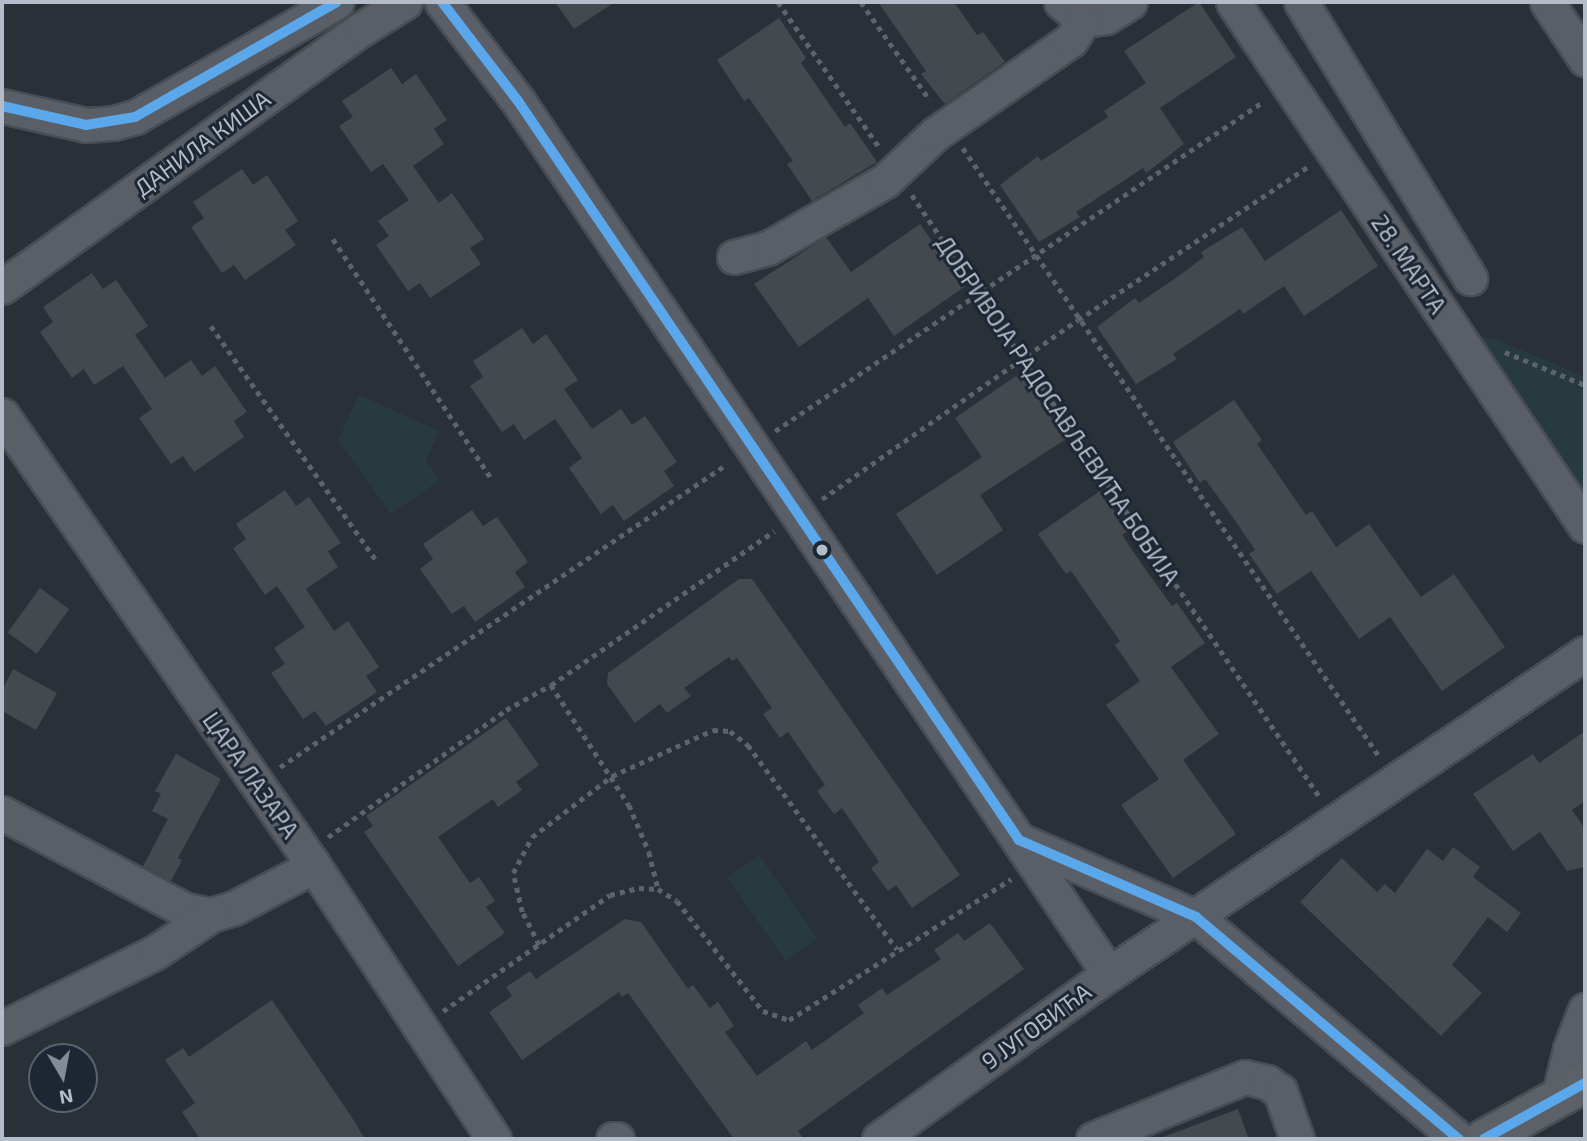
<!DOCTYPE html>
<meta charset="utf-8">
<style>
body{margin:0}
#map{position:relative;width:1587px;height:1141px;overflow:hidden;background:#2a3038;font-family:"Exo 2",sans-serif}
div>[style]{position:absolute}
.green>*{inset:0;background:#273a3e;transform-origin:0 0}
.building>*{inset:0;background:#444950;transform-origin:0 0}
.path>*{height:4.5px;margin-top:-2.25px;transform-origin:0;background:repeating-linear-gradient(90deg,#5d636a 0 5px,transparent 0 10px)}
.roads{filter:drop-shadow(2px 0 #484c53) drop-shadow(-2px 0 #484c53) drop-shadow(0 2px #484c53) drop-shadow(0 -2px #484c53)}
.minor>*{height:33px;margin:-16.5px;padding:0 16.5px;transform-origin:16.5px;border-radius:16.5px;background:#5a5e66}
.major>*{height:38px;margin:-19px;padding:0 19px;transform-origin:19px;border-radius:19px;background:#5c6168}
.bus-1>*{height:10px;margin:-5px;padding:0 5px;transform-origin:5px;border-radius:5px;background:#5aa8eb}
.dots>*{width:19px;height:19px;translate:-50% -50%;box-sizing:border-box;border:4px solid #1d2633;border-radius:50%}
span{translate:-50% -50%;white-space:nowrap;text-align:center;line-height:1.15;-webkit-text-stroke:6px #1d2633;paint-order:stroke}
.street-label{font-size:23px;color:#b4bcc9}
.frame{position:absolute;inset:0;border:4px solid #b4bcc9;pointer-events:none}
.north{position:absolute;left:28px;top:1043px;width:70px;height:70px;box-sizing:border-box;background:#1d2633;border:2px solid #59626f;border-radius:50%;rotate:170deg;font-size:19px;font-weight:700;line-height:28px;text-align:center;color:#b4bcc9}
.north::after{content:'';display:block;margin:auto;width:24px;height:32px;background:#848b96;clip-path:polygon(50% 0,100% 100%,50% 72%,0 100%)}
</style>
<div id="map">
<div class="green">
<i style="clip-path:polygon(1477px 337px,1496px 339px,1585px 377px,1585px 497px)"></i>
<i style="clip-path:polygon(359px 395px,439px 431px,426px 461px,440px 480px,391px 514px,338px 440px)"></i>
<i style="left:759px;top:855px;width:102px;height:39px;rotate:55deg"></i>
</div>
<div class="building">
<i style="clip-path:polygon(555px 2px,615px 2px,574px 29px)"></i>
<i style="clip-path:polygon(878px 2px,954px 2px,977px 35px,983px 32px,1005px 62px,945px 104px,921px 74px,926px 71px)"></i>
<i style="clip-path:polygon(1199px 2px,1236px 57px,1160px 108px,1184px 144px,1146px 173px,1143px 168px,1076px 212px,1080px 217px,1039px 242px,1000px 185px,1038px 156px,1041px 161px,1108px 117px,1104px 111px,1146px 83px,1124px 51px)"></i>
<i style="clip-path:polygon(779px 18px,806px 58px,801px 63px,845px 127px,850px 123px,877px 162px,812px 201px,787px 164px,793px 161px,749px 98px,744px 101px,717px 60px)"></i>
<i style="clip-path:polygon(391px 68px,402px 84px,416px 74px,447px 120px,434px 129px,444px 144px,413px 166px,439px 203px,452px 193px,484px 239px,470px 248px,481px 264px,430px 298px,420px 283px,408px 291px,376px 245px,389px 236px,378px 221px,409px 200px,383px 164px,371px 172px,339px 126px,353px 117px,342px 101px)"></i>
<i style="clip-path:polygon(242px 169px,253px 185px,267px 175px,298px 221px,285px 230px,296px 245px,245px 280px,234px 265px,222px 273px,191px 227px,204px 218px,193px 202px)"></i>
<i style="clip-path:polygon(1341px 210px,1378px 266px,1304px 316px,1284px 286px,1243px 314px,1240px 309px,1173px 354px,1177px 359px,1136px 384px,1097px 327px,1135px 298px,1139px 303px,1180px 275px,1204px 257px,1201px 252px,1242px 227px,1265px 261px)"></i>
<i style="clip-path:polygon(920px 224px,964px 287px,894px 336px,868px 298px,799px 347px,754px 284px,826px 237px,851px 272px)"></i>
<i style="clip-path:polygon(92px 273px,103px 289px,116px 280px,148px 326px,135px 335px,165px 378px,191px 360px,202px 376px,215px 366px,247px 412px,234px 421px,244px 437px,194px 472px,183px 456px,171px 464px,139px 418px,152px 409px,123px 366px,94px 385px,84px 369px,72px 378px,40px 332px,53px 322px,43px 307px)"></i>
<i style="clip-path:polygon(522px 328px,533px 344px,546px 334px,578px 380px,564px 389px,592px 429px,621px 409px,632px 425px,645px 416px,677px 462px,664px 471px,674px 486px,624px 521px,613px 505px,601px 514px,569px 468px,582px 458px,555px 419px,524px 440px,514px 424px,502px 432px,470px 386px,483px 377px,473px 361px)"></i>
<i style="clip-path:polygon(1020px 373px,1066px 439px,980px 495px,1003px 530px,937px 575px,896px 514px,982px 457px,955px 418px)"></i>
<i style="clip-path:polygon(1234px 400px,1262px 440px,1257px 444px,1306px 515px,1312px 511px,1336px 547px,1369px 524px,1421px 597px,1454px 574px,1505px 647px,1442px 691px,1390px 617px,1359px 639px,1311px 571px,1277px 594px,1249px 554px,1255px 550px,1232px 516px,1205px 479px,1200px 483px,1173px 442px)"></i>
<i style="clip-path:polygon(285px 490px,296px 506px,309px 497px,341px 543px,328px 551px,338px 567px,306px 589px,334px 631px,348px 621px,379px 667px,366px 676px,377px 692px,326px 726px,315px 711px,303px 719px,271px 673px,285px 664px,274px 648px,305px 627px,277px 586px,265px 595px,233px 548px,246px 539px,236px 524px)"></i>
<i style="clip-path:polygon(1100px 491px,1128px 531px,1122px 535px,1143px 566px,1172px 606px,1177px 603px,1205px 643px,1171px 667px,1219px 734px,1183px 760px,1236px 834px,1173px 878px,1121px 805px,1159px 779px,1106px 705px,1140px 681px,1115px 645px,1120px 641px,1071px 571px,1066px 574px,1038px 534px)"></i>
<i style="clip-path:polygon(472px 510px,483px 526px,497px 517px,528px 562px,515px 572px,525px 587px,475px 622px,464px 606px,452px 614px,420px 569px,433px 559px,423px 544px)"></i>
<i style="clip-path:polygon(739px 579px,752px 579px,960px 875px,912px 908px,896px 885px,888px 891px,871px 868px,879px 862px,842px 808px,834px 814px,817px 791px,825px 785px,788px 732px,780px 738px,763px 714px,772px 708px,737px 658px,732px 661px,729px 657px,684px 688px,691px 696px,667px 713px,660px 704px,635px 723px,607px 684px,608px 673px)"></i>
<i style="left:40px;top:588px;width:36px;height:55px;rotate:36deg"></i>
<i style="clip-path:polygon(13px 669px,57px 693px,36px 730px,2px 711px,2px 690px)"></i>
<i style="clip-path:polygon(506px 718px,539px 765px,516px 782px,522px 790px,498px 807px,493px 799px,438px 837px,470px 883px,479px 877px,495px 901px,486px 907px,505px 933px,458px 966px,364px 832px,373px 826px,366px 816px)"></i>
<i style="clip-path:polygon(1585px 731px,1585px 801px,1572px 810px,1585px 829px,1585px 867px,1567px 871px,1540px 832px,1513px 851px,1473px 794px,1533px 754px,1539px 763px)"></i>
<i style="clip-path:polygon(176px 754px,221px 779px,178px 858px,182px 860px,171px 881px,143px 866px,168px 819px,152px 811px,161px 794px,155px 791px)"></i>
<i style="clip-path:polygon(1453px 847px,1480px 867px,1473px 877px,1521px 913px,1507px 932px,1488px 917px,1452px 965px,1482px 993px,1441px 1036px,1300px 902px,1342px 858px,1377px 892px,1385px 884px,1395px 893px,1427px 849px,1443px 861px)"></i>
<i style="clip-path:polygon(625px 919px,641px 922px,688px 989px,693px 985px,710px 1008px,718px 1002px,734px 1026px,725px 1032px,757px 1076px,806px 1041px,812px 1050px,864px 1013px,858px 1005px,882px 988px,887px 995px,941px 959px,934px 950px,958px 933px,964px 941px,990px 923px,1024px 969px,798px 1131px,804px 1139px,734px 1139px,628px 993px,622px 997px,619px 992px,522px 1060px,489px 1012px,512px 996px,506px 987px,530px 971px,536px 979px)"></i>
<i style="clip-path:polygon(272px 1000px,351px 1116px,365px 1139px,200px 1139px,182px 1112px,195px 1103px,165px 1060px,183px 1048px,189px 1057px)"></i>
<i style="clip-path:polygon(1238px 1109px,1249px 1139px,1164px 1139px,1163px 1137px)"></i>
</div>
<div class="path">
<i style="left:778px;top:2px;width:177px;rotate:55.1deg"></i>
<i style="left:861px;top:2px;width:120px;rotate:54.9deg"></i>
<i style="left:963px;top:148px;width:737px;rotate:55.62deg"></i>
<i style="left:912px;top:195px;width:726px;rotate:55.89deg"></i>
<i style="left:333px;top:239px;width:288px;rotate:56.5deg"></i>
<i style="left:211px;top:326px;width:286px;rotate:54.8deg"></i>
<i style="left:1505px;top:352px;width:87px;rotate:22.4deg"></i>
<i style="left:775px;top:431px;width:590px;rotate:-34.01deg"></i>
<i style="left:822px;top:499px;width:312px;rotate:-35deg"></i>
<i style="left:1078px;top:320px;width:278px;rotate:-33.7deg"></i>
<i style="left:551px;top:685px;width:143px;rotate:57deg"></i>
<i style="left:629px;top:805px;width:51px;rotate:66.9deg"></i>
<i style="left:649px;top:852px;width:38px;rotate:76deg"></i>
<i style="left:280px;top:767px;width:540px;rotate:-34.13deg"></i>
<i style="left:328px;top:837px;width:219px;rotate:-35.5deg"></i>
<i style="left:506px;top:710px;width:51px;rotate:-29.1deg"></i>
<i style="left:551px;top:685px;width:271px;rotate:-34.6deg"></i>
<i style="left:539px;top:945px;width:37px;rotate:-117deg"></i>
<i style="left:522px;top:912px;width:40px;rotate:-103deg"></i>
<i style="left:513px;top:873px;width:41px;rotate:-62.2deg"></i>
<i style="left:532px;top:837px;width:101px;rotate:-37.3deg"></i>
<i style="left:612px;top:776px;width:111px;rotate:-24.5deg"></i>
<i style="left:713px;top:730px;width:17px;rotate:3deg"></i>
<i style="left:730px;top:731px;width:23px;rotate:38deg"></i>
<i style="left:748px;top:745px;width:253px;rotate:53.9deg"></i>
<i style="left:443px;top:1011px;width:203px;rotate:-34.8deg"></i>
<i style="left:610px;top:895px;width:30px;rotate:-14deg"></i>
<i style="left:639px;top:888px;width:19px;rotate:3deg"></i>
<i style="left:658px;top:889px;width:22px;rotate:32deg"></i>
<i style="left:677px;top:901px;width:140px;rotate:52deg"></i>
<i style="left:763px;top:1011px;width:28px;rotate:19deg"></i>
<i style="left:789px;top:1020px;width:263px;rotate:-32.4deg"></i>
</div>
<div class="roads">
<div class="minor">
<i style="left:442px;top:2px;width:125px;rotate:52.5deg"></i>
<i style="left:518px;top:101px;width:1054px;rotate:55.9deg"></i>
<i style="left:1061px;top:2px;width:28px;rotate:39deg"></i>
<i style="left:1083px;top:20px;width:23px;rotate:-7deg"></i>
<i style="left:1106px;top:17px;width:28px;rotate:-32deg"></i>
<i style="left:1233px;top:2px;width:631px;rotate:56.11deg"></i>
<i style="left:1301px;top:2px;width:324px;rotate:58.5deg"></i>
<i style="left:1547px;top:2px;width:69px;rotate:56.3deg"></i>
<i style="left:2px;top:106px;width:86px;rotate:12.7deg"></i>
<i style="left:86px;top:125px;width:27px;rotate:-4deg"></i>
<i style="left:113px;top:123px;width:23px;rotate:-15deg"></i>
<i style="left:135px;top:117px;width:232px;rotate:-29.7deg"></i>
<i style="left:734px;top:257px;width:35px;rotate:-15deg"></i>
<i style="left:768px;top:248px;width:135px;rotate:-29.8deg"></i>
<i style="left:885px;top:181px;width:69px;rotate:-43.2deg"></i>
<i style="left:935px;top:134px;width:165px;rotate:-34.7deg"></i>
<i style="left:1071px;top:40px;width:23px;rotate:-59deg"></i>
<i style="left:2px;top:287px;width:441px;rotate:-35.7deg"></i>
<i style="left:360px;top:30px;width:53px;rotate:-31.9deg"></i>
<i style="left:2px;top:415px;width:548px;rotate:55.32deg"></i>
<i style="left:314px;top:866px;width:327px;rotate:56.6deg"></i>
<i style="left:2px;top:813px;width:207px;rotate:27.9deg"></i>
<i style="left:185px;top:910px;width:26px;rotate:11deg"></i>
<i style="left:211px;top:915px;width:24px;rotate:-17deg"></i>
<i style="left:234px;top:908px;width:90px;rotate:-27.7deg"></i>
<i style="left:1019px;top:840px;width:193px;rotate:23.5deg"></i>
<i style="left:1196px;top:917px;width:344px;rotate:40.2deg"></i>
<i style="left:2px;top:1028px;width:169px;rotate:-26.3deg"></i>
<i style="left:154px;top:953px;width:69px;rotate:-33.7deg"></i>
<i style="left:1558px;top:1099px;width:51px;rotate:-76.5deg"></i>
<i style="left:1570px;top:1049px;width:42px;rotate:-69deg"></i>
<i style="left:613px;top:1139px;width:4px"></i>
<i style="left:879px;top:1139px;width:283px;rotate:-35.7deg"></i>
<i style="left:1109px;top:974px;width:574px;rotate:-33.99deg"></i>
<i style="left:1093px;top:1139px;width:164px;rotate:-22.2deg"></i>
<i style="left:1245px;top:1077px;width:23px;rotate:13deg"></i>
<i style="left:1267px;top:1082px;width:16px;rotate:35deg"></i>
<i style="left:1280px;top:1091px;width:51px;rotate:70.5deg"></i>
</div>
<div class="major">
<i style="left:1484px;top:1139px;width:115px;rotate:-29deg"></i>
</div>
</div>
<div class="bus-1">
<i style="left:442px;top:2px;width:125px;rotate:52.5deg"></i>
<i style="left:518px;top:101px;width:893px;rotate:55.86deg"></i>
<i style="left:2px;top:106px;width:86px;rotate:12.7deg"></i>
<i style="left:86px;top:125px;width:50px;rotate:-9.3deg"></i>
<i style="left:135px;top:117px;width:232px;rotate:-29.7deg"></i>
<i style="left:1019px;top:840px;width:193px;rotate:23.5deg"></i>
<i style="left:1196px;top:917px;width:344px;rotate:40.2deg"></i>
<i style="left:1484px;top:1139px;width:115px;rotate:-29deg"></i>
</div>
<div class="dots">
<i style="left:822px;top:550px;background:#b4bcc9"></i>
</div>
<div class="street-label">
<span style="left:202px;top:143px;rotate:-36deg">ДАНИЛА КИША</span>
<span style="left:1409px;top:264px;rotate:56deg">28. МАРТА</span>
<span style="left:1058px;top:410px;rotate:56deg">ДОБРИВОЈА РАДОСАВЉЕВИЋА БОБИЈА</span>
<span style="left:251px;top:775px;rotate:55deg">ЦАРА ЛАЗАРА</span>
<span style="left:1036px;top:1026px;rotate:-36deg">9 ЈУГОВИЋА</span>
</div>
<div class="frame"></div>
<div class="north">N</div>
</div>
